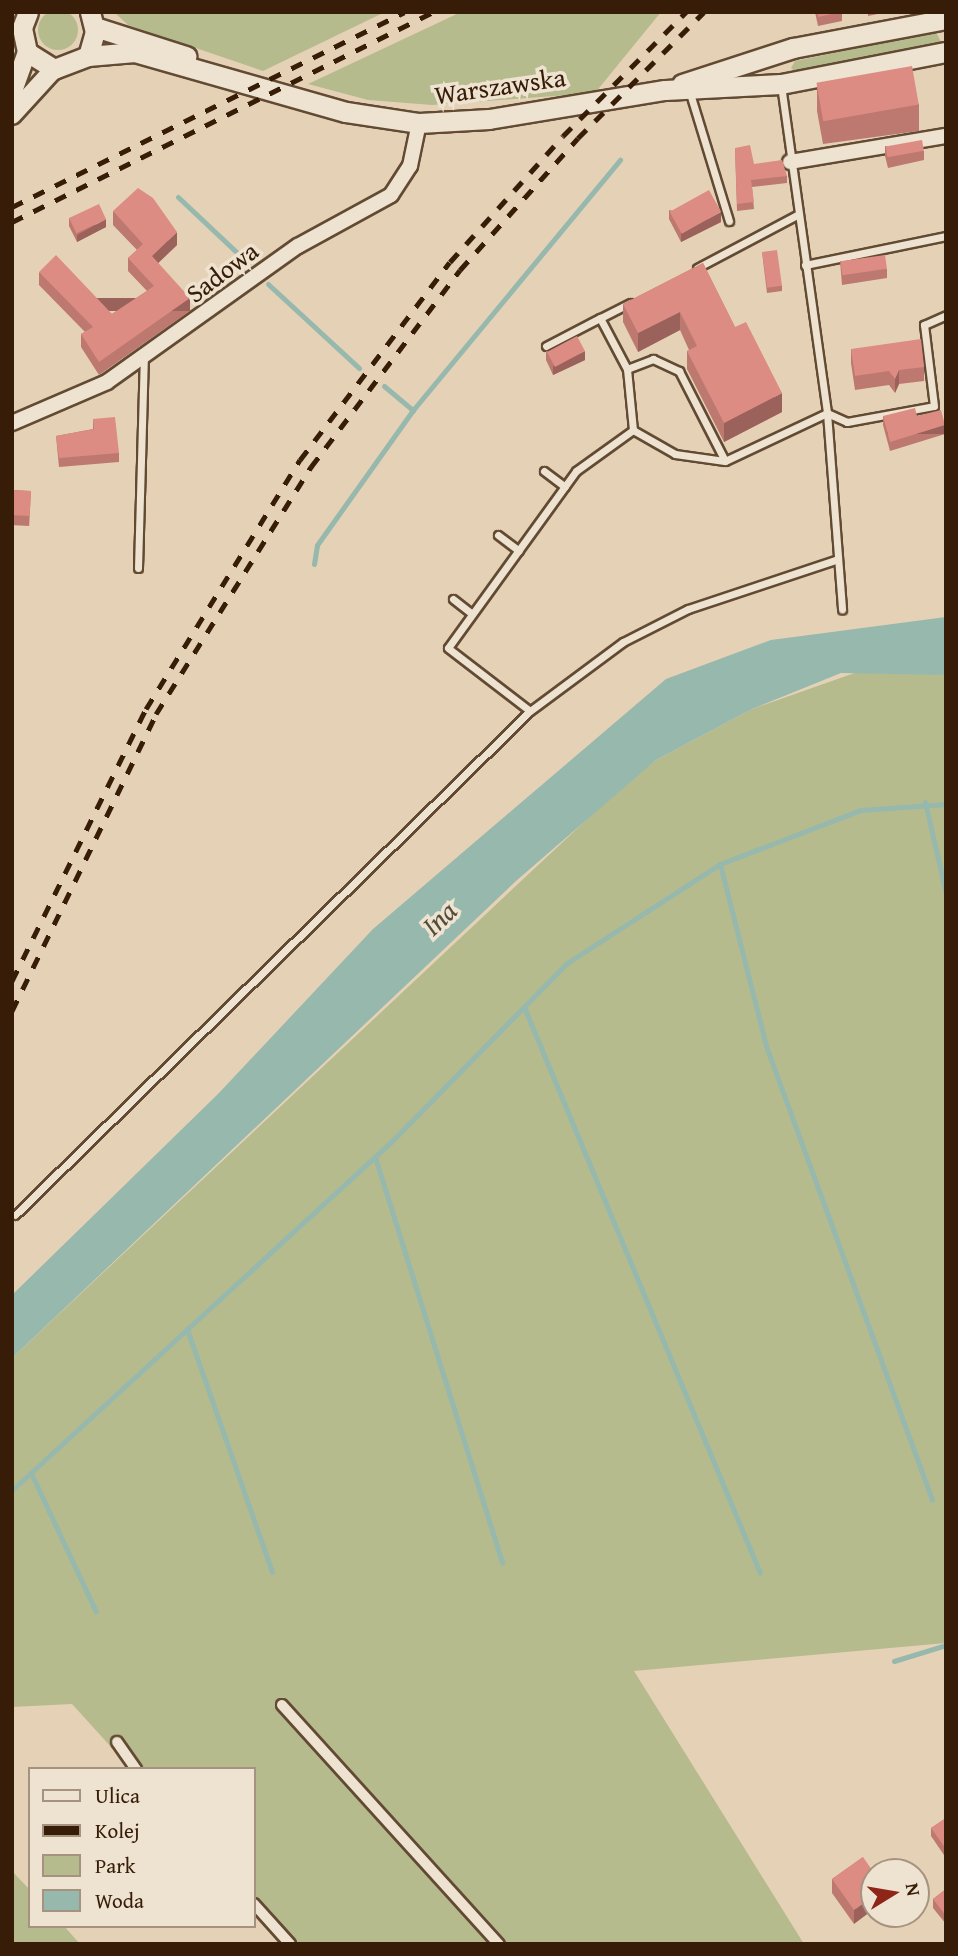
<!DOCTYPE html>
<style>
body{margin:0}
#map{position:relative;width:958px;height:1956px;overflow:hidden;background:#e5d2b6;font-family:"Gentium Book Plus",serif}
div>[style]{position:absolute}
.green>*{inset:0;background:#b6bb8d}
.round{border-radius:50%}
.water>*{inset:0;background:#96b8ad}
.stream>*{height:5px;margin:-2.5px;padding:0 2.5px;transform-origin:2.5px;border-radius:2.5px;background:#96b8ad}
.roads{filter:drop-shadow(2px 0 #624a33) drop-shadow(-2px 0 #624a33) drop-shadow(0 2px #624a33) drop-shadow(0 -2px #624a33)}
.service>*{height:7px;margin:-3.5px;padding:0 3.5px;transform-origin:3.5px;border-radius:3.5px;background:#eee2d0}
.pedestrian>*{height:10px;margin:-5px;padding:0 5px;transform-origin:5px;border-radius:5px;background:#eee2d0}
.minor>*{height:14px;margin:-7px;padding:0 7px;transform-origin:7px;border-radius:7px;background:#eee2d0}
.tertiary>*{height:18px;margin:-9px;padding:0 9px;transform-origin:9px;border-radius:9px;background:#eee2d0}
.secondary>*{height:19px;margin:-9.5px;padding:0 9.5px;transform-origin:9.5px;border-radius:9.5px;background:#eee2d0}
.rail>*{height:5px;margin-top:-2.5px;transform-origin:0;background:repeating-linear-gradient(90deg,#371c07 0 12px,transparent 0 24px)}
.wall>*{inset:0;background:#bd7870;transform-origin:0 0}
.shaded-wall>*{inset:0;background:#9a625b;transform-origin:0 0}
.building>*{inset:0;background:#dc8c82;transform-origin:0 0}
span{translate:-50% -50%;white-space:nowrap;text-align:center;line-height:1.15;-webkit-text-stroke:7px #eee2d0;paint-order:stroke}
.street-label{font-size:26px;color:#371c07}
.water-label{font-size:28px;color:#544b39;font-style:italic}
.frame{position:absolute;inset:0;border:14px solid #371c07;pointer-events:none}
.legend{position:absolute;left:28px;top:1767px;width:228px;height:161px;box-sizing:border-box;background:#eee2d0;border:2px solid #a59380;margin:0;padding:9px 12px;list-style:none;font-size:21px;color:#371c07}
.legend li{display:flex;align-items:center;gap:14px;height:35px}
.legend b{width:35px;border:2px solid #a59380}
.north{position:absolute;left:860px;top:1858px;width:70px;height:70px;box-sizing:border-box;background:#eee2d0;border:2px solid #a59380;border-radius:50%;rotate:79deg;font-size:19px;font-weight:700;line-height:28px;text-align:center;color:#371c07}
.north::after{content:'';display:block;margin:auto;width:24px;height:32px;background:#8f2418;clip-path:polygon(50% 0,100% 100%,50% 72%,0 100%)}
</style>
<div id="map">
<div class="green">
<i class="round" style="left:38px;top:10px;width:40px;height:40px"></i>
<i style="clip-path:polygon(114px 12px,385px 12px,263px 71px,128px 25px)"></i>
<i style="clip-path:polygon(461px 12px,661px 12px,595px 93px,432px 105px,368px 100px,308px 84px)"></i>
<i style="clip-path:polygon(936px 32px,942px 44px,797px 73px,791px 68px,795px 61px)"></i>
<i style="clip-path:polygon(866px 669px,946px 675px,946px 1643px,634px 1671px,804px 1944px,288px 1944px,254px 1905px,254px 1769px,131px 1769px,72px 1704px,12px 1707px,12px 1358px,613px 795px,656px 760px,752px 709px)"></i>
<i style="clip-path:polygon(12px 1871px,30px 1890px,30px 1926px,64px 1926px,80px 1944px,12px 1944px)"></i>
</div>
<div class="water">
<i style="clip-path:polygon(946px 617px,946px 675px,841px 673px,752px 709px,656px 760px,516px 881px,12px 1358px,12px 1295px,219px 1093px,373px 929px,666px 679px,771px 640px)"></i>
</div>
<div class="stream">
<i style="left:178px;top:197px;width:96px;rotate:43.3deg"></i>
<i style="left:268px;top:284px;width:124px;rotate:42.7deg"></i>
<i style="left:384px;top:386px;width:38px;rotate:40deg"></i>
<i style="left:314px;top:564px;width:19px;rotate:-81deg"></i>
<i style="left:317px;top:545px;width:166px;rotate:-54.6deg"></i>
<i style="left:413px;top:410px;width:325px;rotate:-50.4deg"></i>
<i style="left:925px;top:802px;width:94px;rotate:77.1deg"></i>
<i style="left:720px;top:864px;width:188px;rotate:75.8deg"></i>
<i style="left:766px;top:1046px;width:483px;rotate:69.9deg"></i>
<i style="left:524px;top:1007px;width:613px;rotate:67.37deg"></i>
<i style="left:375px;top:1157px;width:425px;rotate:72.6deg"></i>
<i style="left:188px;top:1332px;width:254px;rotate:70.7deg"></i>
<i style="left:31px;top:1473px;width:153px;rotate:64.9deg"></i>
<i style="left:12px;top:1490px;width:515px;rotate:-42.56deg"></i>
<i style="left:391px;top:1142px;width:251px;rotate:-45.5deg"></i>
<i style="left:567px;top:963px;width:182px;rotate:-32.9deg"></i>
<i style="left:720px;top:864px;width:151px;rotate:-21deg"></i>
<i style="left:861px;top:810px;width:85px;rotate:-4deg"></i>
<i style="left:894px;top:1661px;width:54px;rotate:-17.1deg"></i>
</div>
<div class="roads">
<div class="service">
<i style="left:781px;top:85px;width:331px;rotate:82deg"></i>
<i style="left:827px;top:413px;width:197px;rotate:85.6deg"></i>
<i style="left:689px;top:90px;width:137px;rotate:73deg"></i>
<i style="left:805px;top:265px;width:144px;rotate:-11.6deg"></i>
<i style="left:697px;top:268px;width:115px;rotate:-27.9deg"></i>
<i style="left:630px;top:303px;width:34px;rotate:153deg"></i>
<i style="left:600px;top:318px;width:58px;rotate:62.1deg"></i>
<i style="left:627px;top:369px;width:61px;rotate:84.4deg"></i>
<i style="left:633px;top:430px;width:48px;rotate:29.7deg"></i>
<i style="left:675px;top:454px;width:50px;rotate:8deg"></i>
<i style="left:725px;top:461px;width:113px;rotate:-25.2deg"></i>
<i style="left:827px;top:413px;width:22px;rotate:24deg"></i>
<i style="left:847px;top:422px;width:88px;rotate:-10.4deg"></i>
<i style="left:934px;top:406px;width:82px;rotate:-97deg"></i>
<i style="left:924px;top:325px;width:24px;rotate:-24deg"></i>
<i style="left:546px;top:346px;width:61px;rotate:-27.4deg"></i>
<i style="left:627px;top:369px;width:28px;rotate:-21deg"></i>
<i style="left:653px;top:359px;width:29px;rotate:25deg"></i>
<i style="left:679px;top:371px;width:101px;rotate:62.9deg"></i>
<i style="left:633px;top:430px;width:70px;rotate:144.3deg"></i>
<i style="left:576px;top:471px;width:218px;rotate:125.9deg"></i>
<i style="left:448px;top:648px;width:103px;rotate:37.5deg"></i>
<i style="left:530px;top:711px;width:116px;rotate:-36.6deg"></i>
<i style="left:623px;top:642px;width:73px;rotate:-26.9deg"></i>
<i style="left:688px;top:609px;width:158px;rotate:-18.4deg"></i>
<i style="left:544px;top:471px;width:26px;rotate:37deg"></i>
<i style="left:498px;top:535px;width:26px;rotate:37deg"></i>
<i style="left:138px;top:568px;width:211px;rotate:-88.4deg"></i>
<i style="left:453px;top:599px;width:24px;rotate:38deg"></i>
<i style="left:15px;top:1215px;width:721px;rotate:-44.38deg"></i>
</div>
<div class="pedestrian">
<i style="left:282px;top:1705px;width:323px;rotate:47.8deg"></i>
<i style="left:117px;top:1742px;width:33px;rotate:55deg"></i>
<i style="left:254px;top:1904px;width:54px;rotate:48deg"></i>
</div>
<div class="minor">
<i style="left:790px;top:162px;width:158px;rotate:-9.5deg"></i>
<i style="left:12px;top:423px;width:103px;rotate:-23.3deg"></i>
<i style="left:107px;top:382px;width:234px;rotate:-35.5deg"></i>
<i style="left:298px;top:246px;width:106px;rotate:-28.7deg"></i>
<i style="left:391px;top:195px;width:35px;rotate:-57deg"></i>
<i style="left:410px;top:166px;width:44px;rotate:-78.2deg"></i>
</div>
<div class="tertiary">
<i style="left:12px;top:94px;width:45px;rotate:-70.3deg"></i>
<i style="left:12px;top:115px;width:62px;rotate:-47.6deg"></i>
</div>
<div class="secondary">
<i style="left:28px;top:12px;width:17px;rotate:111deg"></i>
<i style="left:22px;top:28px;width:25px;rotate:78deg"></i>
<i style="left:27px;top:52px;width:32px;rotate:32deg"></i>
<i style="left:54px;top:69px;width:36px;rotate:-21deg"></i>
<i style="left:88px;top:56px;width:25px;rotate:-74deg"></i>
<i style="left:95px;top:32px;width:21px;rotate:-104deg"></i>
<i style="left:95px;top:27px;width:96px;rotate:17.7deg"></i>
<i style="left:88px;top:56px;width:47px;rotate:-4.9deg"></i>
<i style="left:135px;top:52px;width:219px;rotate:15.9deg"></i>
<i style="left:346px;top:112px;width:74px;rotate:8.6deg"></i>
<i style="left:419px;top:123px;width:70px;rotate:-3.3deg"></i>
<i style="left:489px;top:119px;width:178px;rotate:-9.4deg"></i>
<i style="left:665px;top:90px;width:116px;rotate:-3deg"></i>
<i style="left:781px;top:84px;width:168px;rotate:-11deg"></i>
<i style="left:682px;top:84px;width:117px;rotate:-18deg"></i>
<i style="left:793px;top:48px;width:156px;rotate:-10.7deg"></i>
</div>
</div>
<div class="rail">
<i style="left:12px;top:207px;width:438px;rotate:-26.4deg"></i>
<i style="left:12px;top:222px;width:470px;rotate:-26.5deg"></i>
<i style="left:12px;top:981px;width:303px;rotate:-63.8deg"></i>
<i style="left:146px;top:709px;width:293px;rotate:-58.3deg"></i>
<i style="left:300px;top:460px;width:248px;rotate:-52.9deg"></i>
<i style="left:450px;top:262px;width:169px;rotate:-48.1deg"></i>
<i style="left:563px;top:136px;width:175px;rotate:-45.2deg"></i>
<i style="left:12px;top:1011px;width:330px;rotate:-64.1deg"></i>
<i style="left:156px;top:714px;width:292px;rotate:-57.9deg"></i>
<i style="left:311px;top:467px;width:247px;rotate:-52.9deg"></i>
<i style="left:460px;top:270px;width:177px;rotate:-48.2deg"></i>
<i style="left:578px;top:138px;width:178px;rotate:-45deg"></i>
</div>
<div class="wall">
<i style="clip-path:polygon(815px 12px,842px 12px,842px 21px,818px 26px)"></i>
<i style="clip-path:polygon(868px 12px,887px 12px,868px 16px)"></i>
<i style="clip-path:polygon(817px 84px,919px 104px,919px 131px,823px 144px,817px 111px)"></i>
<i style="clip-path:polygon(885px 146px,924px 151px,924px 160px,888px 168px,885px 156px)"></i>
<i style="clip-path:polygon(735px 148px,754px 164px,787px 176px,787px 183px,752px 187px,754px 209px,737px 211px)"></i>
<i style="clip-path:polygon(669px 210px,721px 222px,681px 242px,669px 219px)"></i>
<i style="clip-path:polygon(113px 211px,177px 245px,158px 263px,190px 311px,99px 375px,81px 347px,81px 334px,85px 332px,39px 285px,39px 272px,112px 314px,147px 291px,128px 271px,128px 258px,137px 250px,113px 225px)"></i>
<i style="clip-path:polygon(69px 218px,106px 227px,77px 242px,69px 226px)"></i>
<i style="clip-path:polygon(762px 252px,782px 286px,782px 291px,767px 293px)"></i>
<i style="clip-path:polygon(840px 261px,887px 269px,887px 278px,842px 285px)"></i>
<i style="clip-path:polygon(703px 263px,735px 327px,782px 412px,724px 442px,687px 369px,687px 351px,689px 350px,680px 330px,638px 352px,623px 322px,623px 304px)"></i>
<i style="clip-path:polygon(851px 349px,924px 367px,924px 381px,899px 384px,895px 393px,889px 385px,855px 390px,851px 363px)"></i>
<i style="clip-path:polygon(546px 351px,585px 360px,553px 375px,546px 360px)"></i>
<i style="clip-path:polygon(883px 416px,945px 434px,890px 451px,883px 425px)"></i>
<i style="clip-path:polygon(93px 419px,119px 453px,119px 462px,59px 467px,56px 436px,93px 429px)"></i>
<i style="left:12px;top:490px;width:19px;height:35px;rotate:3deg"></i>
<i style="clip-path:polygon(946px 1818px,946px 1858px,931px 1836px,931px 1828px)"></i>
<i style="clip-path:polygon(863px 1857px,854px 1924px,832px 1893px,832px 1879px)"></i>
<i style="clip-path:polygon(946px 1889px,946px 1924px,933px 1908px,933px 1899px)"></i>
</div>
<div class="shaded-wall">
<i style="clip-path:polygon(721px 212px,721px 222px,681px 242px,681px 233px)"></i>
<i style="clip-path:polygon(106px 219px,106px 227px,77px 242px,77px 235px)"></i>
<i style="clip-path:polygon(177px 232px,177px 245px,152px 269px,152px 256px)"></i>
<i style="left:190px;top:298px;width:13px;height:111px;rotate:90deg"></i>
<i style="clip-path:polygon(680px 312px,680px 330px,638px 352px,638px 333px)"></i>
<i style="clip-path:polygon(585px 351px,585px 360px,553px 375px,553px 366px)"></i>
<i style="clip-path:polygon(899px 370px,899px 384px,895px 393px,895px 379px)"></i>
<i style="clip-path:polygon(782px 393px,782px 412px,724px 442px,724px 423px)"></i>
<i style="left:945px;top:425px;width:9px;height:58px;rotate:90deg"></i>
<i style="clip-path:polygon(874px 1895px,874px 1909px,854px 1924px,854px 1910px)"></i>
</div>
<div class="building">
<i style="clip-path:polygon(817px 12px,841px 12px,818px 17px)"></i>
<i style="left:912px;top:66px;width:39px;height:97px;rotate:80deg"></i>
<i style="left:922px;top:140px;width:11px;height:37px;rotate:80deg"></i>
<i style="clip-path:polygon(750px 145px,754px 164px,782px 160px,787px 176px,751px 180px,754px 202px,737px 204px,735px 148px)"></i>
<i style="clip-path:polygon(138px 188px,153px 198px,177px 232px,152px 256px,190px 298px,99px 362px,81px 334px,93px 327px,39px 272px,56px 255px,112px 314px,154px 286px,128px 258px,143px 244px,113px 211px)"></i>
<i style="left:709px;top:190px;width:25px;height:45px;rotate:61deg"></i>
<i style="left:99px;top:204px;width:17px;height:33px;rotate:65deg"></i>
<i style="left:777px;top:250px;width:36px;height:15px;rotate:82deg"></i>
<i style="left:885px;top:255px;width:14px;height:45px;rotate:82deg"></i>
<i style="clip-path:polygon(703px 263px,735px 327px,746px 322px,782px 393px,724px 423px,687px 351px,697px 346px,680px 312px,638px 333px,623px 304px)"></i>
<i style="left:577px;top:336px;width:17px;height:34px;rotate:62deg"></i>
<i style="clip-path:polygon(921px 339px,924px 367px,899px 370px,895px 379px,889px 371px,855px 376px,851px 349px)"></i>
<i style="clip-path:polygon(915px 408px,917px 416px,941px 410px,945px 425px,890px 442px,883px 416px)"></i>
<i style="clip-path:polygon(115px 417px,119px 453px,59px 458px,56px 436px,94px 429px,93px 419px)"></i>
<i style="left:12px;top:490px;width:19px;height:25px;rotate:3deg"></i>
<i style="clip-path:polygon(946px 1818px,946px 1849px,931px 1828px)"></i>
<i style="clip-path:polygon(863px 1857px,874px 1873px,874px 1895px,854px 1910px,832px 1879px)"></i>
<i style="clip-path:polygon(946px 1889px,946px 1916px,933px 1899px)"></i>
</div>
<div class="street-label">
<span style="left:500px;top:86px;rotate:-8deg">Warszawska</span>
<span style="left:222px;top:272px;rotate:-37deg">Sadowa</span>
</div>
<div class="water-label">
<span style="left:439px;top:918px;rotate:-44deg">Ina</span>
</div>
<div class="frame"></div>
<ul class="legend">
<li><b style="height:9px;background:#eee2d0"></b>Ulica</li>
<li><b style="height:9px;background:#371c07"></b>Kolej</li>
<li><b style="height:19px;background:#b6bb8d"></b>Park</li>
<li><b style="height:19px;background:#96b8ad"></b>Woda</li>
</ul>
<div class="north">N</div>
</div>
